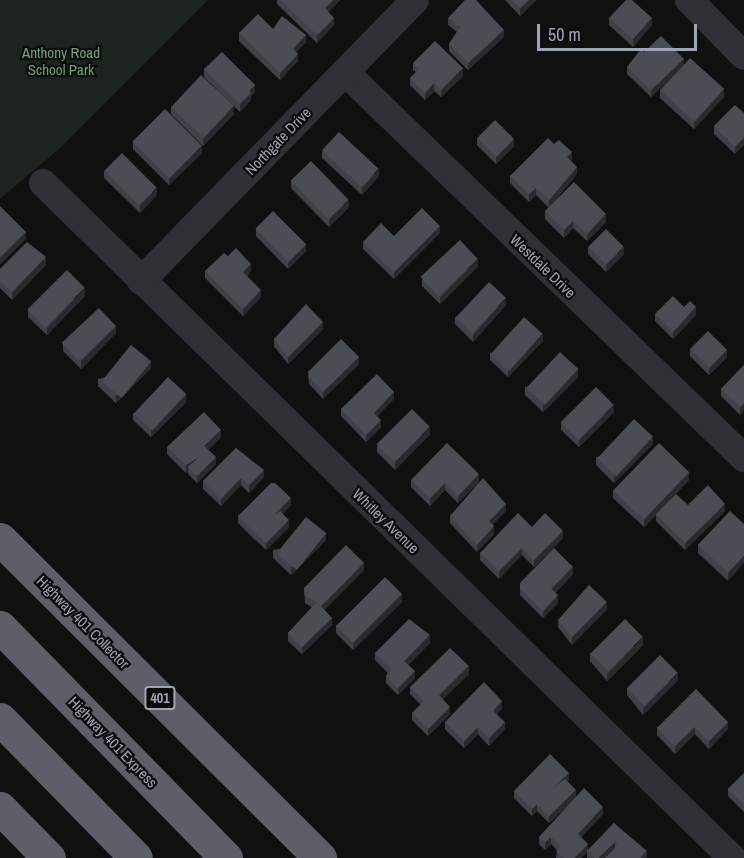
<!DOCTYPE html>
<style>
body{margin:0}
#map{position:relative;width:744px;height:858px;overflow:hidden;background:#101011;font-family:"Archivo Narrow",sans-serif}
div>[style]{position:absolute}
.green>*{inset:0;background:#1c241d}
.minor>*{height:28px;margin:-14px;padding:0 14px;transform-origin:14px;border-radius:14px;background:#303137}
.highway>*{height:33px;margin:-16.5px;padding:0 16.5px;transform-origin:16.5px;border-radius:16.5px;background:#5c5f68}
.wall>*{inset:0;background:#414249}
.shaded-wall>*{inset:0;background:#292a2e}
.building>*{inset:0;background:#4b4d55;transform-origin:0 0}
span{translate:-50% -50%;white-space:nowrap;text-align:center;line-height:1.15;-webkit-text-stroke:4.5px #0b0b0c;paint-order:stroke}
.shield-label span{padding:2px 4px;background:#0b0b0c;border:2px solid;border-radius:4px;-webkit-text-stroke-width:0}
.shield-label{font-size:14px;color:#9fa5b4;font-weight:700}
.park-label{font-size:15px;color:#74a178}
.street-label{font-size:15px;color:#9fa5b4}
.scale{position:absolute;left:537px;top:24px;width:160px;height:27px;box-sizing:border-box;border:3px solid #9fa5b4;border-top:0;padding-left:8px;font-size:18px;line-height:21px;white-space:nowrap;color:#9fa5b4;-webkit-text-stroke:4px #0b0b0c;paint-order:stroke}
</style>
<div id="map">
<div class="green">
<i style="clip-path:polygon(0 0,208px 0,59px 149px,0 199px)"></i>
</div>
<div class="minor">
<i style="left:689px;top:0;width:78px;rotate:45.5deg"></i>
<i style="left:345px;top:72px;width:555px;rotate:44.05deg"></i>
<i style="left:43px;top:183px;width:965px;rotate:44.41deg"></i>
<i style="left:141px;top:281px;width:392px;rotate:-45.7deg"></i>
</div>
<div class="highway">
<i style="left:0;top:539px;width:452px;rotate:44.9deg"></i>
<i style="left:0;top:627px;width:323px;rotate:45.6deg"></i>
<i style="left:0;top:719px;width:194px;rotate:45.6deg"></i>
<i style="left:0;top:808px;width:70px;rotate:45.6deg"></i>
</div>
<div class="wall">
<i style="clip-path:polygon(277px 0,340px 0,328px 12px,334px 25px,317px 43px,277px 4px)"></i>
<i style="clip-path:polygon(505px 0,536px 0,520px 16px)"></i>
<i style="clip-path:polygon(448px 18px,504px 37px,468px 70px,449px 51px,449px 44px,457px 32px,448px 25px)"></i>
<i style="clip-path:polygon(609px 18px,652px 25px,633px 47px,609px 25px)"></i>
<i style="clip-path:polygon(273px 29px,306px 42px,296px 52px,298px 61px,280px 80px,239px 41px,239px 33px)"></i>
<i style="clip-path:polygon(413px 63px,463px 76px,441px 97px,434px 91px,425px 100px,410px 85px,410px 78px,416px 72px,413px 70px)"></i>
<i style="clip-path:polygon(684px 64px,724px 97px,694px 129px,660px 98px,660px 90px,670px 79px,651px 97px,627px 74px,627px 67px)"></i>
<i style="clip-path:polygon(204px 69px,255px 92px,251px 96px,251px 100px,240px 112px,204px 77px)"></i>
<i style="clip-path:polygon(735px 105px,735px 154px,714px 134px,714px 126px)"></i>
<i style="clip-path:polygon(171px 107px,234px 114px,203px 146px,171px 114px)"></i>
<i style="clip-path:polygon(477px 138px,514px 146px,496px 164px,477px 145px)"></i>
<i style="clip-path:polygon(133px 142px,202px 153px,169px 185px,133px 149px)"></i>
<i style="clip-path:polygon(322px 151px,379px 176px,362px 195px,322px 158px)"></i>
<i style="clip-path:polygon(572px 160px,571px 161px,577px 174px,549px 208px,536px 195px,529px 202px,510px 183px,510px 176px)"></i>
<i style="clip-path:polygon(104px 171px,157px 195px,140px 213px,104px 178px)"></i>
<i style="clip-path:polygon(291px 180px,349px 207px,329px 227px,291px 188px)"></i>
<i style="clip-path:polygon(545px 211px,606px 222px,587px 241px,573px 228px,564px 238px,545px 219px)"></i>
<i style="clip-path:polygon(256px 229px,306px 251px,288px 269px,256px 236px)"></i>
<i style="clip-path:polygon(440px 233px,394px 279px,363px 249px,363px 242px,394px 236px)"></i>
<i style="clip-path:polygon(588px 247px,624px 254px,606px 272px,588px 254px)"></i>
<i style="clip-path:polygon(228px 256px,251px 271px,247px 276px,261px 297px,243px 316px,205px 278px,205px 271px)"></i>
<i style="clip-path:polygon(46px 265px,12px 300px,0 288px,0 269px)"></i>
<i style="clip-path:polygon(478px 266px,440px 304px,422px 286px,422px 279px)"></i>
<i style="clip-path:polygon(85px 296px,47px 335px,28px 317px,28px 310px)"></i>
<i style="clip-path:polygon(506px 305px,473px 342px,455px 324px,455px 317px)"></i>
<i style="clip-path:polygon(684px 307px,696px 315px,673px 339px,655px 321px,655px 314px)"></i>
<i style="clip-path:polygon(323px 329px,288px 364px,274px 346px,274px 339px)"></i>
<i style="clip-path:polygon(116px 333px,81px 369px,63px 351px,63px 344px)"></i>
<i style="clip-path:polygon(543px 341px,508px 377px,490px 360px,490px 353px)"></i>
<i style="clip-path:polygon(690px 349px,727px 357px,709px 375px,690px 356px)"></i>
<i style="clip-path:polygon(359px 364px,323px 399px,309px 384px,308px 372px)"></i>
<i style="clip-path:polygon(744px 365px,744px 410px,740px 415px,721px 396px,721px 389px)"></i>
<i style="clip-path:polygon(151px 368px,116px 403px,98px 386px,98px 379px)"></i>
<i style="clip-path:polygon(578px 377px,543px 412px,525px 395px,525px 387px)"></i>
<i style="clip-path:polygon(394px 399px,377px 416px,381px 427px,366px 442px,341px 416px,341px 409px)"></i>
<i style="clip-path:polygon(186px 402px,151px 437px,133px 420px,133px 413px)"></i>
<i style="clip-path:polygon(614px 412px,579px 447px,561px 430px,561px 423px)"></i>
<i style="clip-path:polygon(430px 434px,395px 470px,377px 452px,377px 445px)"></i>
<i style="clip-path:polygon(221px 437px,208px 450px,216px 464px,197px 483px,188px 474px,188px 471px,186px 473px,167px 454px,167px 447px)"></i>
<i style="clip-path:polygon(653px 444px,614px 483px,596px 465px,596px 457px)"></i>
<i style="clip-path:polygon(236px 448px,264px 477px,249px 493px,241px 485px,221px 506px,203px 489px,203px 481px)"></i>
<i style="clip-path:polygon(411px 480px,479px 482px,458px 503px,445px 490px,430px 506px,411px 487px)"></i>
<i style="clip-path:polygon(689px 480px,668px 502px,725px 511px,685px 550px,656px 521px,656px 515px,644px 527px,613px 498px,613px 491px)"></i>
<i style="clip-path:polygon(291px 505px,282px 514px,289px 527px,266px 550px,257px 541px,257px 540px,256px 541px,238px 523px,238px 516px)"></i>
<i style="clip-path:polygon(506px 511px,492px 525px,494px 534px,477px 552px,450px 523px,450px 516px)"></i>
<i style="clip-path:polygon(730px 511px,728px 581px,698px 553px,698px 545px)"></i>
<i style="clip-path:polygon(532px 527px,563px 538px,534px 567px,522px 555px,499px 579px,480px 560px,480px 553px)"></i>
<i style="clip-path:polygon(326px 540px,291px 575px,273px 558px,273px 550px)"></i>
<i style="clip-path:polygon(364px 570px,324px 610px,332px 625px,302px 654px,288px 641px,288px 633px,312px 607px,305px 603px,304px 588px)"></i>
<i style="clip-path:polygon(573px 574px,555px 593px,558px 603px,543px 618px,520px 595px,520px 583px)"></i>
<i style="clip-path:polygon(402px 602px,353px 650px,336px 633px,336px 625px)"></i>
<i style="clip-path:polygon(607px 609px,572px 645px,558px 627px,558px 620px)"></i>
<i style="clip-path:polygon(430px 643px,408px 665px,415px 678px,398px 695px,386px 683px,386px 676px,388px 673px,375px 660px,375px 653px)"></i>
<i style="clip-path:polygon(643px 645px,607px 681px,590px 661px,590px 653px)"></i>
<i style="clip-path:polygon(469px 674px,443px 699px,450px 714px,428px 736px,412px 720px,412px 713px,421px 705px,410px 694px,410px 687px)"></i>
<i style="clip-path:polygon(678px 680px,643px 715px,627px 695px,627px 688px)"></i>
<i style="clip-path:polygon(502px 708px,497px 714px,505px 729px,489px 746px,478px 734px,464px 748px,445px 729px,445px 722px)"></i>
<i style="clip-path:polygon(728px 722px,728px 729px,709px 749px,695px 734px,675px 754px,657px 735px,657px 728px)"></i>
<i style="clip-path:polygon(744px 773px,744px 812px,728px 796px,728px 789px)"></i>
<i style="clip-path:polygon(569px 780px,567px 782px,576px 798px,549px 823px,537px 811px,532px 816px,514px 798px,514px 791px)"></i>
<i style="clip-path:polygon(603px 814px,581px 837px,588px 850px,614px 823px,647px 858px,587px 858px,587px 852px,581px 858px,556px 858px,557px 850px,551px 844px,545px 850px,539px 844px,539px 837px)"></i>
</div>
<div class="shaded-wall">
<i style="clip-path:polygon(333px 0,340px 0,325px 16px,325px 8px)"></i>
<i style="clip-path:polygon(529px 0,536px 0,520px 16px,520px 8px)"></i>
<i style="clip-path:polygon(334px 18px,334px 25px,317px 43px,317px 35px)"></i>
<i style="clip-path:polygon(652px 18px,652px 25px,633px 47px,633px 39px)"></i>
<i style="clip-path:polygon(504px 30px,504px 37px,468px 70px,468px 63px)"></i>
<i style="clip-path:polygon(306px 35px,306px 42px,293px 56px,293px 49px)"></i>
<i style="clip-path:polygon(298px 54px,298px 61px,280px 80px,280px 73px)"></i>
<i style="clip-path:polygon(684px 59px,684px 66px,651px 97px,651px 90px)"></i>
<i style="clip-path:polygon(463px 68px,463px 76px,441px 97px,441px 90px)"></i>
<i style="clip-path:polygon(434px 83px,434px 91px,425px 100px,425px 93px)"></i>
<i style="clip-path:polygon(255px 85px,255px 92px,251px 96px,251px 100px,240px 112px,240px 104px,249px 91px)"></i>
<i style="clip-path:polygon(724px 89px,724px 97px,694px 129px,694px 122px)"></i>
<i style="clip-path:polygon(234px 106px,234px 114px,203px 146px,203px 138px)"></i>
<i style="clip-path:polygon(744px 138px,744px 145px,735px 154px,735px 147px)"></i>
<i style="clip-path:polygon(514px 139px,514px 146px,496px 164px,496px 156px)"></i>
<i style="clip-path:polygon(202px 146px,202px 153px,169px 185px,169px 178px)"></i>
<i style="clip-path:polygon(572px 152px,572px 160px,567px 164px,567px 157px)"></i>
<i style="clip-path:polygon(577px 167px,577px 174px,549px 208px,549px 200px)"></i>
<i style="clip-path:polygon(379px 169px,379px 176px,362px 195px,362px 188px)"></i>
<i style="clip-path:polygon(157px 188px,157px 195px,140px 213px,140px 205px)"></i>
<i style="clip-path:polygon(536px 188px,536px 195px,529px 202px,529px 194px)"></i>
<i style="clip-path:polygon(349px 200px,349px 207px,329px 227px,329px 219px)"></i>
<i style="clip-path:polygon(606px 214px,606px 222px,587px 241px,587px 234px)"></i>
<i style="clip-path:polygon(573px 221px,573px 228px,564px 238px,564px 230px)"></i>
<i style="clip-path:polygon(440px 226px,440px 233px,394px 279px,394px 272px)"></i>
<i style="clip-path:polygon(26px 232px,26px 239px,0 265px,0 258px)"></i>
<i style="clip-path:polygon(306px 244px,306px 251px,288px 269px,288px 262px)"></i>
<i style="clip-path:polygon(624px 247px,624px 254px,606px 272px,606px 265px)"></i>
<i style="clip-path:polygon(46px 257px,46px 265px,12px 300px,12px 292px)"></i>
<i style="clip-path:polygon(478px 259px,478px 266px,440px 304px,440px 297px)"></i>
<i style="clip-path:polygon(251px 264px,251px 271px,243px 279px,243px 272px)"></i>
<i style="clip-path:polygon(85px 288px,85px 296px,47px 335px,47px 328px)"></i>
<i style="clip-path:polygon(261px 290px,261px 297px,243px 316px,243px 309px)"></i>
<i style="clip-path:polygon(506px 298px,506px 305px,473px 342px,473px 335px)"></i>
<i style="clip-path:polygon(696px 307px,696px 315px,673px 339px,673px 332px)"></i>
<i style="clip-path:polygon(323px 322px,323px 329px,288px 364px,288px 357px)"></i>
<i style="clip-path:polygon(116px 326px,116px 333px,81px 369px,81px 361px)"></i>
<i style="clip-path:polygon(543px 334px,543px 341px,508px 377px,508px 370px)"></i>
<i style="clip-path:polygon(727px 350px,727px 357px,709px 375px,709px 367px)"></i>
<i style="clip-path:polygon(359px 357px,359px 364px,323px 399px,323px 392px)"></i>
<i style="clip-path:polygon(151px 361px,151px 368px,116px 403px,116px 396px)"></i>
<i style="clip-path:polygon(578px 369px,578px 377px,543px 412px,543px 405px)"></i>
<i style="clip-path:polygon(394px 392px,394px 399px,374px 420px,374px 413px)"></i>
<i style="clip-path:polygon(186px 394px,186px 402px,151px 437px,151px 430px)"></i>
<i style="clip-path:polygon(744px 403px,744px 410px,740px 415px,740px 407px)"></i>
<i style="clip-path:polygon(614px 405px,614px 412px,579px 447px,579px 440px)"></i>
<i style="clip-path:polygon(381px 420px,381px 427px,366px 442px,366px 435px)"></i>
<i style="clip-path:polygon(430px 427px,430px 434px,395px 470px,395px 462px)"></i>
<i style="clip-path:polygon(221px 430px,221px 437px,204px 454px,204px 446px)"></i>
<i style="clip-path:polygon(653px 437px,653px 444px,614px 483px,614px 476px)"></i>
<i style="clip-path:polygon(200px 456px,188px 467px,188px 471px,186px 473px,186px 465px)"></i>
<i style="clip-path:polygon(216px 457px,216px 464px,197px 483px,197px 476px)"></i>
<i style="clip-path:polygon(264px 470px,264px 477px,249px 493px,249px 485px)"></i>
<i style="clip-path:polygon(689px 472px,689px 480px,644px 527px,644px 520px)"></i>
<i style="clip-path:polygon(479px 474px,479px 482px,458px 503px,458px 496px)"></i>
<i style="clip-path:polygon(241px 478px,241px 485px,221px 506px,221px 499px)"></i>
<i style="clip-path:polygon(445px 483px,445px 490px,430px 506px,430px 498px)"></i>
<i style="clip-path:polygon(291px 498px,291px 505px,274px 522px,274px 515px)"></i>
<i style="clip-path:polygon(506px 504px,506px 511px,489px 528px,489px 521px)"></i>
<i style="clip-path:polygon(725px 504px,725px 511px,685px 550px,685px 543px)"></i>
<i style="clip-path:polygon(289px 520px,289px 527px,266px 550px,266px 543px)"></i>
<i style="clip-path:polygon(494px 526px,494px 534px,477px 552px,477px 545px)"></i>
<i style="clip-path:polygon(563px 531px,563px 538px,534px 567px,534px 560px)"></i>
<i style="clip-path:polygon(326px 533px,326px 540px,291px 575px,291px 568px)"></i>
<i style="clip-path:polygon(522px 548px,522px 555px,499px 579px,499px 571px)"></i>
<i style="clip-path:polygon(744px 556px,744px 563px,728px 581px,728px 573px)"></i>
<i style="clip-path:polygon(364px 563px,364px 570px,321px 613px,321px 606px)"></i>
<i style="clip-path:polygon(573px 567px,573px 574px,551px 596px,551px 589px)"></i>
<i style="clip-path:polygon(402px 594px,402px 602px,353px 650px,353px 642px)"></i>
<i style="clip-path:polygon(558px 595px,558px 603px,543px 618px,543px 611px)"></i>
<i style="clip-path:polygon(607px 602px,607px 609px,572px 645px,572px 637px)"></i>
<i style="clip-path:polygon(332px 618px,332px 625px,302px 654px,302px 647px)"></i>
<i style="clip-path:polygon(430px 635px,430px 643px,404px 668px,404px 661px)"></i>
<i style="clip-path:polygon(643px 637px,643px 645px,607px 681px,607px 674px)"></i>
<i style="clip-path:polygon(469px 666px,469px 674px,439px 703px,439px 695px)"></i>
<i style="clip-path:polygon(415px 671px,415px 678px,398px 695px,398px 688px)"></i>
<i style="clip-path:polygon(678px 673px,678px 680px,643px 715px,643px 708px)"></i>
<i style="clip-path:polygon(502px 701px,502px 708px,493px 718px,493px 711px)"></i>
<i style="clip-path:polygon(450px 707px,450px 714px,428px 736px,428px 729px)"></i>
<i style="clip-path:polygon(505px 722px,505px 729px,489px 746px,489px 738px)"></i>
<i style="clip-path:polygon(728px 722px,728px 729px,709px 749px,709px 741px)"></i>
<i style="clip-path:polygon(478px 727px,478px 734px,464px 748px,464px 741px)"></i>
<i style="clip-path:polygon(695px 727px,695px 734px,675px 754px,675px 746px)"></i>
<i style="clip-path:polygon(569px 773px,569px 780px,553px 796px,553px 788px)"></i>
<i style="clip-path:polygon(576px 790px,576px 798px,549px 823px,549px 816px)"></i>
<i style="clip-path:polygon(537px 804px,537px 811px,532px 816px,532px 809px)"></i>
<i style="clip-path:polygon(603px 807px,603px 814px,578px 841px,578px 834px)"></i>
<i style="clip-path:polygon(551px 837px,551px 844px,545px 850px,545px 842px)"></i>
<i style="clip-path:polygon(615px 842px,615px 850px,606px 858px,598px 858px)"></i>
<i style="clip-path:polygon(588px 844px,588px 851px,581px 858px,574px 858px)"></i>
<i style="clip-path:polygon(647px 851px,647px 858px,640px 858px)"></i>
</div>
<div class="building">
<i style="clip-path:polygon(281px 0,333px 0,325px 8px,334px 18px,317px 35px)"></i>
<i style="clip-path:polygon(465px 0,476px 0,504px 30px,468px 63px,449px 44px,460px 27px,448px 18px)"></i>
<i style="clip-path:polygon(512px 0,529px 0,520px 8px)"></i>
<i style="clip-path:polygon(626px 0,632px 0,652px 18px,633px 39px,609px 18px)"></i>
<i style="clip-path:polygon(258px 14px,273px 29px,282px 16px,306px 35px,293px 49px,298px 54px,280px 73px,239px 33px)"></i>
<i style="clip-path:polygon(661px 36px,684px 59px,651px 90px,627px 67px,641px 49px,644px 52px)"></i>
<i style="clip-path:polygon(435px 41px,463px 68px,441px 90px,434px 83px,425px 93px,410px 78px,419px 69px,413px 63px)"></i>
<i style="clip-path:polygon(222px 52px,255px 85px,249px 91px,251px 93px,240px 104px,204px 69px)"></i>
<i style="left:690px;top:58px;width:46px;height:44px;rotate:42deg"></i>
<i style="left:201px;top:75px;width:45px;height:44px;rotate:43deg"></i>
<i style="clip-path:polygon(735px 105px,744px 113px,744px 138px,735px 147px,714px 126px)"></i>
<i style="left:165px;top:109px;width:52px;height:46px;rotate:45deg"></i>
<i style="left:495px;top:120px;width:27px;height:25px;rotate:45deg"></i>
<i style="left:339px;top:132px;width:54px;height:25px;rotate:43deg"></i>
<i style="clip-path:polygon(548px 138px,554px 144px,559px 140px,572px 152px,567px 157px,577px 167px,549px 200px,536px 188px,529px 194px,510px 176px)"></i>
<i style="left:122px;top:153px;width:49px;height:25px;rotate:45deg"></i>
<i style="left:311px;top:161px;width:54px;height:28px;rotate:46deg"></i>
<i style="clip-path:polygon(574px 182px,606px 214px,587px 234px,573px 221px,564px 230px,545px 211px)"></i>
<i style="clip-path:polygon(0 206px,26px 232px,0 258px)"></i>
<i style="clip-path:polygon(422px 208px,440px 226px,394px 272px,363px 242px,381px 223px,394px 236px)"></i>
<i style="left:273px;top:211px;width:47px;height:25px;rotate:45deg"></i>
<i style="left:606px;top:229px;width:25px;height:25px;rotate:45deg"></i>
<i style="left:460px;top:240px;width:26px;height:54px;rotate:47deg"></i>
<i style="clip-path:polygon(27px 242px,46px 257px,12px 292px,0 281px,0 269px)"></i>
<i style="clip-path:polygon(236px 248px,251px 264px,243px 272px,261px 290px,243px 309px,205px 271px,224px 253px,228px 256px)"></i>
<i style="left:67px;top:270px;width:25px;height:56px;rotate:45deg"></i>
<i style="left:489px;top:282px;width:23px;height:49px;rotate:43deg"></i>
<i style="clip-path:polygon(673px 296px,684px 307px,690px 301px,696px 307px,673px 332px,655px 314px)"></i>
<i style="clip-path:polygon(306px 304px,323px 322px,288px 357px,274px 339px)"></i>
<i style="left:99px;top:308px;width:25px;height:51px;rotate:47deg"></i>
<i style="left:524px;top:317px;width:25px;height:50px;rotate:42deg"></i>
<i style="left:708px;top:331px;width:27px;height:25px;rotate:45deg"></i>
<i style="clip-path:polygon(341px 339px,359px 357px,323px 392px,309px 377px,308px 372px)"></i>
<i style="left:131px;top:345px;width:26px;height:47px;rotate:39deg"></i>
<i style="left:560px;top:352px;width:25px;height:49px;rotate:43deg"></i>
<i style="clip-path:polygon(744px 365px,744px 403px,740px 407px,721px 389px)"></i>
<i style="clip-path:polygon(377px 374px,394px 392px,374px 413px,381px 420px,366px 435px,341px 409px)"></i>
<i style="left:168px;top:377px;width:25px;height:50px;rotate:43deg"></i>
<i style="left:596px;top:387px;width:25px;height:50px;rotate:45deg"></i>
<i style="left:412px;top:409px;width:25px;height:50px;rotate:45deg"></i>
<i style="clip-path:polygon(204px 412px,221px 430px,204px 446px,216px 457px,197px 476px,188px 467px,200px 456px,186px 465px,167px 447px)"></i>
<i style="left:634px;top:419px;width:26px;height:54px;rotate:43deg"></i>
<i style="clip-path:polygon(447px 443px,479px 474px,458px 496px,445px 483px,430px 498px,411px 480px)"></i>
<i style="left:659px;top:443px;width:42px;height:66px;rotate:44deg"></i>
<i style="clip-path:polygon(236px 448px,264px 470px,249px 485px,241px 478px,221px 499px,203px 481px)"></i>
<i style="clip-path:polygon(483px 478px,506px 504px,489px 521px,494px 526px,477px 545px,450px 516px)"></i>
<i style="clip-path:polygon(271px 483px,275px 483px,291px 498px,274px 515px,280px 511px,289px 520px,266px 543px,257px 534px,267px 522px,256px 534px,238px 516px)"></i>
<i style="clip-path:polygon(708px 485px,725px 504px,685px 543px,656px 514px,676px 494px,688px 505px)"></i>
<i style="clip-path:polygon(730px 511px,744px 524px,744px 556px,728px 573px,698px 545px)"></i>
<i style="clip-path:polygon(518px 513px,532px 527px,545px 513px,563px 531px,534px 560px,522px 548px,499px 571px,480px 553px)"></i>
<i style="left:306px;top:517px;width:26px;height:47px;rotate:39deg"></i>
<i style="clip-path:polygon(346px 545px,364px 563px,321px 606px,332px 618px,302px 647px,288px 633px,317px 602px,305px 596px,304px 588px)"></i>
<i style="clip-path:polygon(554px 548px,573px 567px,551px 589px,558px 595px,543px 611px,520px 588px,520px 583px)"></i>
<i style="left:385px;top:577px;width:24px;height:69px;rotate:45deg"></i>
<i style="clip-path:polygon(589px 585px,607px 602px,572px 637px,558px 620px)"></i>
<i style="clip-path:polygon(409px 619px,430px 635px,404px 661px,415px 671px,398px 688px,386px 676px,392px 670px,375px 653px)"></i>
<i style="left:625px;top:619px;width:25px;height:49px;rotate:45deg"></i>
<i style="clip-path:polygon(450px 648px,469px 666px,439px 695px,450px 707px,428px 729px,412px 713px,424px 701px,410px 687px)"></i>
<i style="left:660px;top:655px;width:25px;height:47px;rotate:45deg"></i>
<i style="clip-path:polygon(484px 682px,502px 701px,493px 711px,505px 722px,489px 738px,478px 727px,464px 741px,445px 722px)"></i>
<i style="clip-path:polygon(696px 689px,728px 722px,709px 741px,695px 727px,675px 746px,657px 728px)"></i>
<i style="clip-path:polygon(550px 754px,569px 773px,553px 788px,565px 779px,576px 790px,549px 816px,537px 804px,532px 809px,514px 791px)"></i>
<i style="clip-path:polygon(744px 773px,744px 804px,728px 789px)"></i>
<i style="clip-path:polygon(584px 788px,603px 807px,578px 834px,588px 844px,574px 858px,564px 858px,556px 851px,561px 846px,551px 837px,545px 842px,539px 837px)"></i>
<i style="clip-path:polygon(614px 823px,647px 851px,640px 858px,605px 858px,618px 845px,615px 842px,598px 858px,595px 858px,587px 851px)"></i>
</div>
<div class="shield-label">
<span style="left:160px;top:698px">401</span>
</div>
<div class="park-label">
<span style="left:61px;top:61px">Anthony Road<br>School Park</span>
</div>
<div class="street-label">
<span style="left:278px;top:141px;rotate:-46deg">Northgate Drive</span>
<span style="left:543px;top:266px;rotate:44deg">Westdale Drive</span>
<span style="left:386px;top:521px;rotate:44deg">Whitley Avenue</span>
<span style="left:83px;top:622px;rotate:45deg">Highway 401 Collector</span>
<span style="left:113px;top:742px;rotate:46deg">Highway 401 Express</span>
</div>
<div class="scale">50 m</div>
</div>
